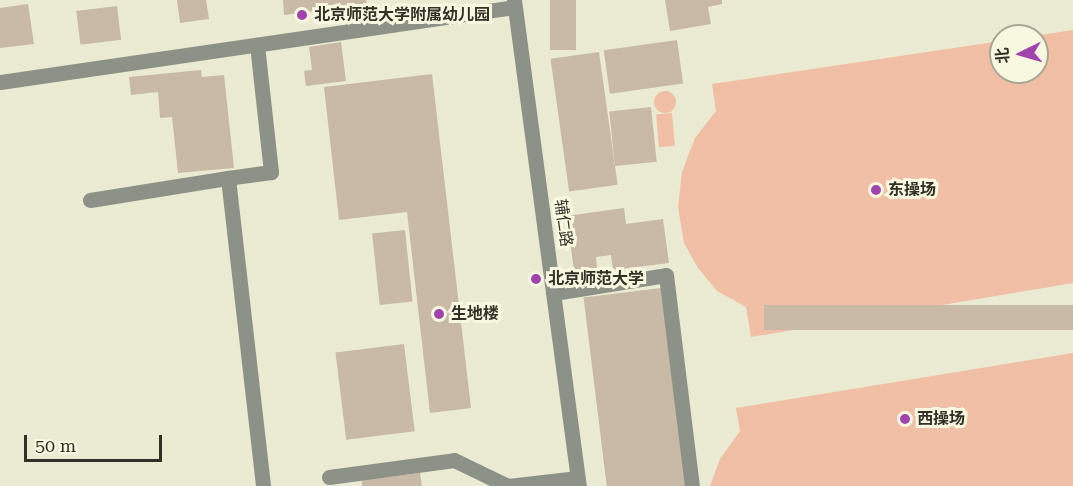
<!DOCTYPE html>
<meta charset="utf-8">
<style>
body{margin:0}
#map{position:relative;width:1073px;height:486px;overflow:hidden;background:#ebead2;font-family:"Roboto Serif","Noto Sans SC",serif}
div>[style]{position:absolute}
.green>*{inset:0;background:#f0bfa5;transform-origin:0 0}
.round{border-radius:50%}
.building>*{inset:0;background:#c8baa6;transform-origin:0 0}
.minor>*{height:15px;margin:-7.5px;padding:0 7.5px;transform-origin:7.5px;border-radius:7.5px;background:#8d9289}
.dots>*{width:16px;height:16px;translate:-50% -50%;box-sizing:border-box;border:3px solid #f8f7df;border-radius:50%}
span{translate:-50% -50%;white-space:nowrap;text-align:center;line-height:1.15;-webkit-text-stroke:6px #f8f7df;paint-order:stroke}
.poi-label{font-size:16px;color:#323128;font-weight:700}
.left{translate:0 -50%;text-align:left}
.street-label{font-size:16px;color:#323128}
.north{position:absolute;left:989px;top:24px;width:60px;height:60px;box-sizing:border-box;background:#f8f7df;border:2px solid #a9a896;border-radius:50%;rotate:265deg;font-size:16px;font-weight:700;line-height:24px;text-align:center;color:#323128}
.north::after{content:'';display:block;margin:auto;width:21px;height:27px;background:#a244ae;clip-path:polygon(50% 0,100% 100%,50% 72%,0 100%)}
.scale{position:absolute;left:24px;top:435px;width:138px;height:27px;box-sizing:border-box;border:3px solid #323128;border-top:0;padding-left:8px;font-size:18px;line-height:21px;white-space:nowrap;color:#323128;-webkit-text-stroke:4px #f8f7df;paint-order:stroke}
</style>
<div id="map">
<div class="green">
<i style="clip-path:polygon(1073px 30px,1073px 283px,751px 337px,746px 307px,717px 291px,698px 268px,684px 243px,678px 207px,682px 172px,695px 138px,716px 111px,712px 84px,1001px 41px,1001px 72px,1037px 72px,1034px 36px)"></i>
<i class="round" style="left:654px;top:91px;width:22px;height:22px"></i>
<i style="left:672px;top:113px;width:33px;height:16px;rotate:85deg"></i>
<i style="clip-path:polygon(1073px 353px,1073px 486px,710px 486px,720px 459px,740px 431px,736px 408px)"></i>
</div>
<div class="building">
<i style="clip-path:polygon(177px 0,206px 0,209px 19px,180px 23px)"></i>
<i style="clip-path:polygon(283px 0,366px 0,367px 4px,284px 15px)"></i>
<i style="left:550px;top:0;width:26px;height:50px"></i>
<i style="clip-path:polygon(665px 0,722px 0,722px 4px,708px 7px,711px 24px,670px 31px)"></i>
<i style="clip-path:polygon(28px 4px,34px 44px,0 48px,0 8px)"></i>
<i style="left:117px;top:6px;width:34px;height:41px;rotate:83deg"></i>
<i style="left:677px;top:40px;width:44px;height:74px;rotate:82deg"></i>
<i style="clip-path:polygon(341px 42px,346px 81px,306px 86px,304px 71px,312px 70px,309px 47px)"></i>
<i style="left:599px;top:52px;width:134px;height:49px;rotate:82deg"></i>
<i style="clip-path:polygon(201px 70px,202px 77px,224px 75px,234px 168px,178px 173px,172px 117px,160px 118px,158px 92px,131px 95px,129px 77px)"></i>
<i style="clip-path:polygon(432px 74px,471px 408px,430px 413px,407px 212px,339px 220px,324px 87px)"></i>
<i style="left:651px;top:107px;width:55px;height:42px;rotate:84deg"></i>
<i style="clip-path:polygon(624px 208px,626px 224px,663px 219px,669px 263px,613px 270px,611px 255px,596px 257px,597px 268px,574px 271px,567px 216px)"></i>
<i style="left:405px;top:230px;width:72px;height:33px;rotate:84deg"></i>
<i style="left:661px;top:288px;width:200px;height:78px;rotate:83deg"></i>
<i style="left:1073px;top:305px;width:25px;height:309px;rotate:90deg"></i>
<i style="left:404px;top:344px;width:88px;height:69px;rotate:83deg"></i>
<i style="clip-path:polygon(420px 473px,422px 486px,362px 486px,362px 480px)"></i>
</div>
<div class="minor">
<i style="left:514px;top:0;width:490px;rotate:82.4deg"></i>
<i style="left:257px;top:45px;width:128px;rotate:83.7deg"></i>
<i style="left:271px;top:172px;width:43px;rotate:172.1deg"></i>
<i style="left:228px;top:178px;width:310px;rotate:83.5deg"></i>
<i style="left:0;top:82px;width:520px;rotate:-8.29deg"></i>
<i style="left:90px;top:200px;width:140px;rotate:-9.1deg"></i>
<i style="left:554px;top:293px;width:113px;rotate:-9.1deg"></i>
<i style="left:666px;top:275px;width:213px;rotate:83deg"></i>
<i style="left:329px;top:477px;width:126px;rotate:-7.7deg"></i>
<i style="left:454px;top:460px;width:60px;rotate:25.7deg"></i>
<i style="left:508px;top:486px;width:70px;rotate:-6.5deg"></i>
</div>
<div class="dots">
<i style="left:302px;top:15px;background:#a244ae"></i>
<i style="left:876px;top:190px;background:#a244ae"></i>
<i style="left:536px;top:279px;background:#a244ae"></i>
<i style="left:439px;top:314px;background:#a244ae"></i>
<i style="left:905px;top:419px;background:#a244ae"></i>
</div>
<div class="poi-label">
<span class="left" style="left:314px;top:15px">北京师范大学附属幼儿园</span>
<span class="left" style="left:888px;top:190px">东操场</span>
<span class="left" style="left:548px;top:279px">北京师范大学</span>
<span class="left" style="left:451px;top:314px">生地楼</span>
<span class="left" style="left:917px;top:419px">西操场</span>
</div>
<div class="street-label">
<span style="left:563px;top:223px;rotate:82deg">辅仁路</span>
</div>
<div class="north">北</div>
<div class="scale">50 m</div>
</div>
